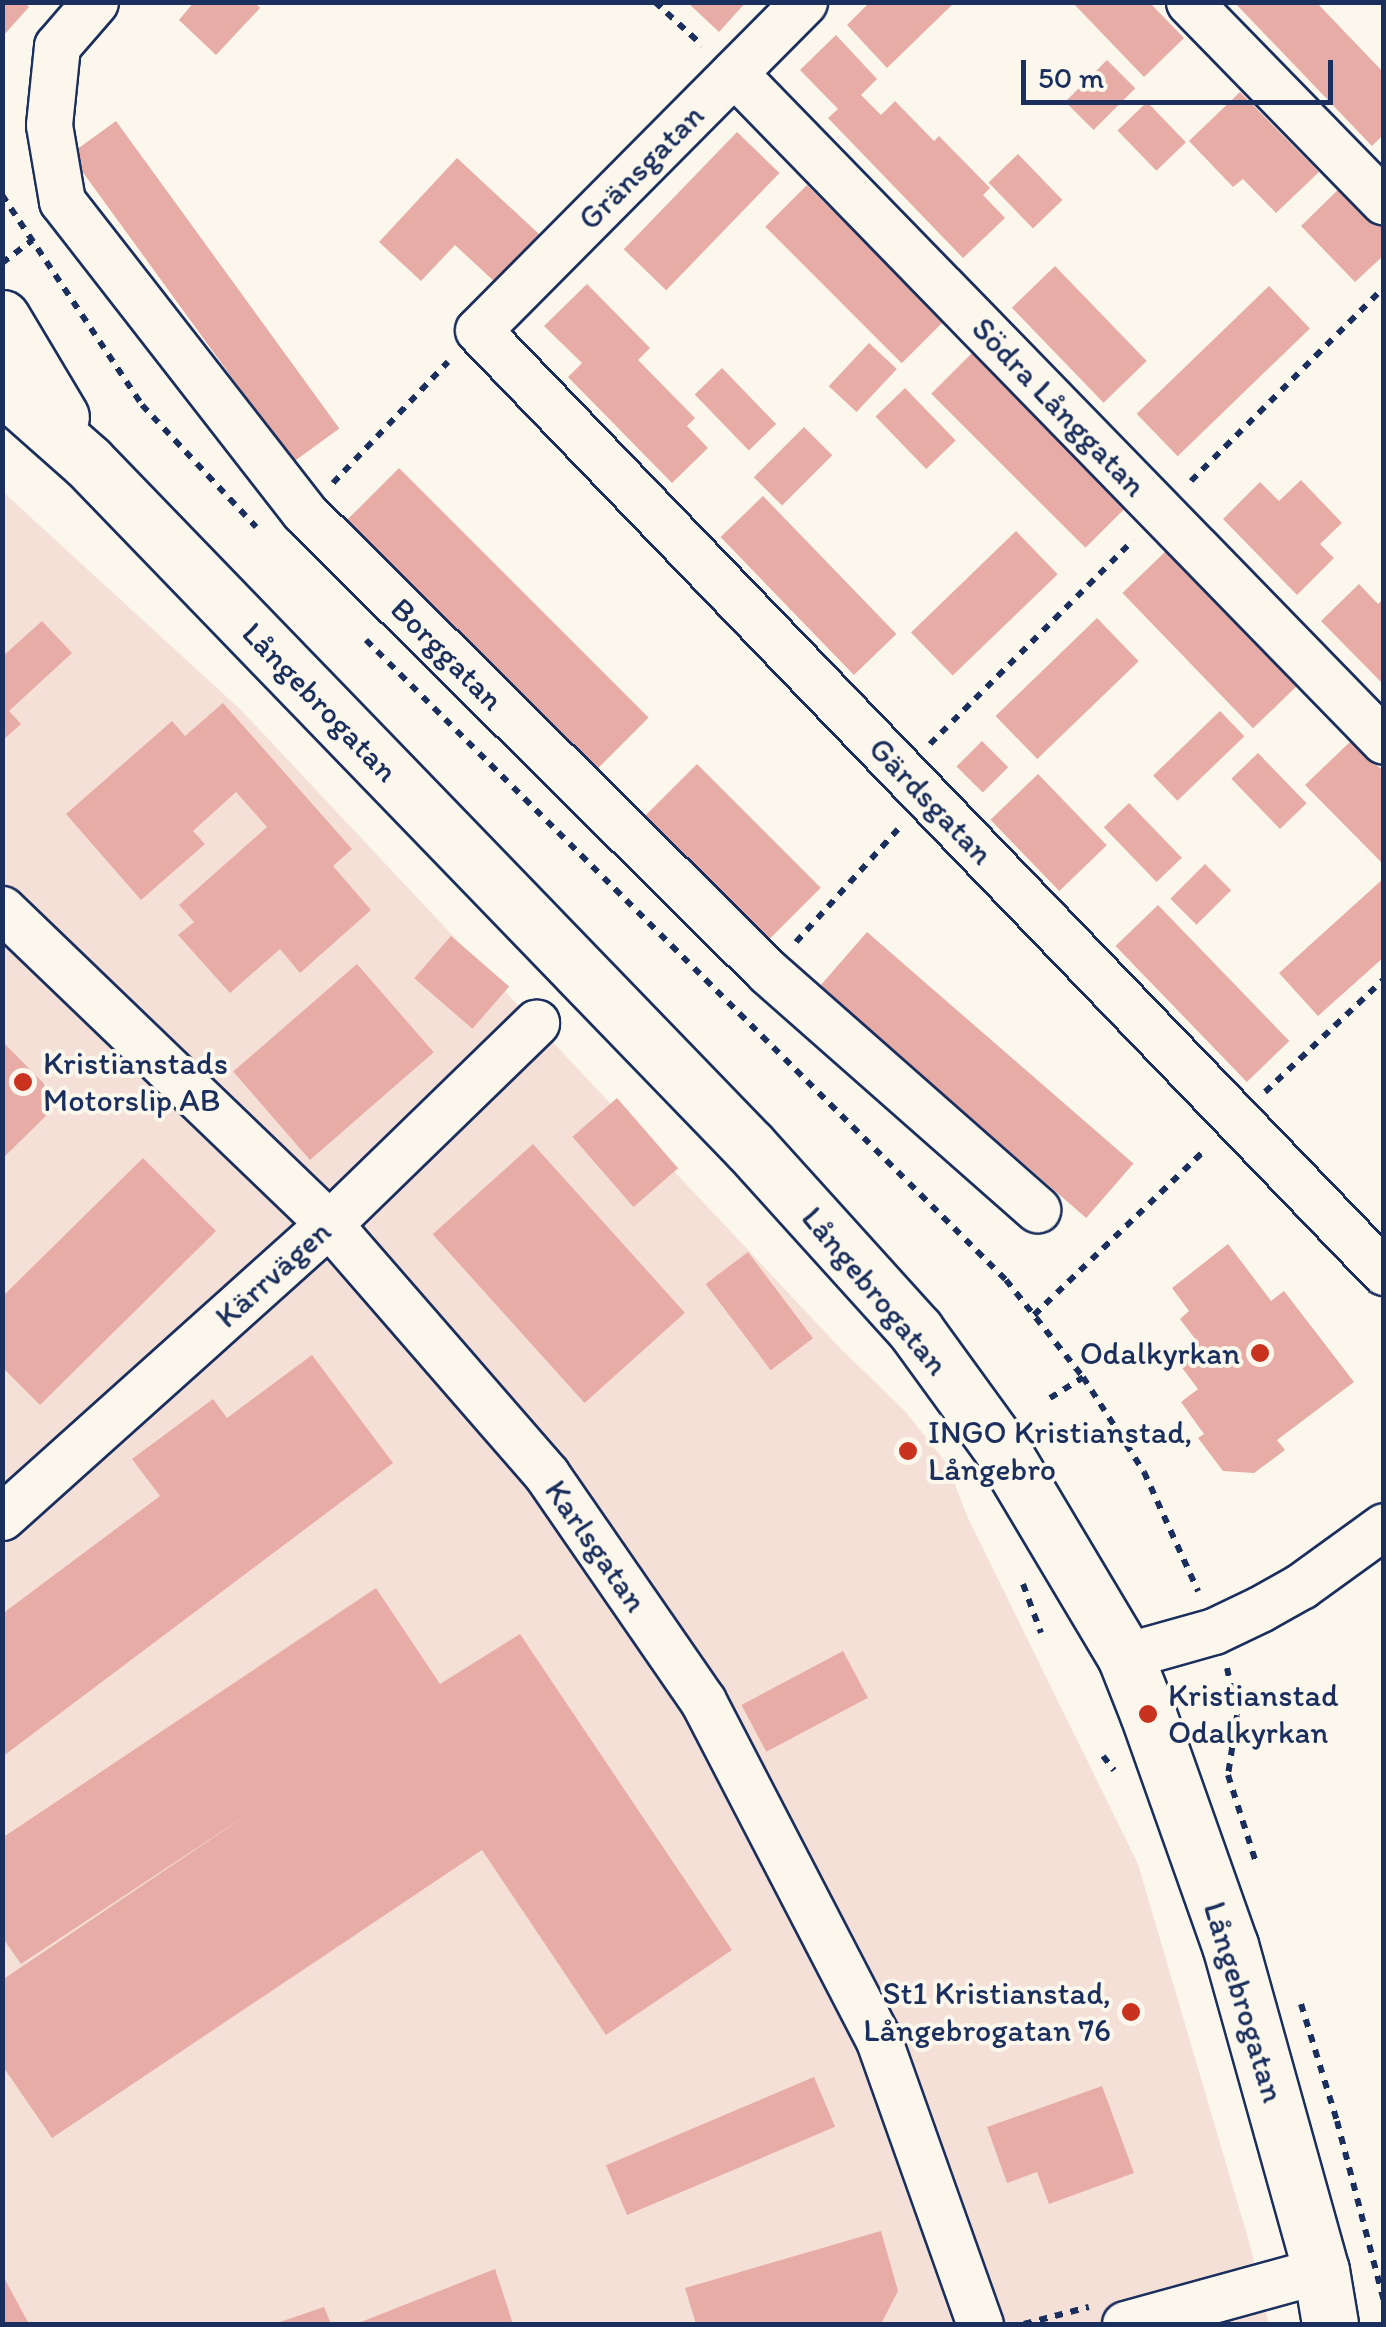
<!DOCTYPE html>
<meta charset="utf-8">
<style>
body{margin:0}
#map{position:relative;width:1386px;height:2327px;overflow:hidden;background:#fbf7ec;font-family:Itim,sans-serif}
div>[style]{position:absolute}
.built>*{inset:0;background:#f5e0d7}
.building>*{inset:0;background:#e7aca5;transform-origin:0 0}
.path>*{height:6px;margin-top:-3px;transform-origin:0;background:repeating-linear-gradient(90deg,#1b2f5e 0 8px,transparent 0 16px)}
.roads{filter:drop-shadow(2px 0 #1b2f5e) drop-shadow(-2px 0 #1b2f5e) drop-shadow(0 2px #1b2f5e) drop-shadow(0 -2px #1b2f5e)}
.minor>*{height:45px;margin:-22.5px;padding:0 22.5px;transform-origin:22.5px;border-radius:22.5px;background:#fbf7ec}
.secondary>*{height:55px;margin:-27.5px;padding:0 27.5px;transform-origin:27.5px;border-radius:27.5px;background:#fbf7ec}
.dots>*{width:28px;height:28px;translate:-50% -50%;box-sizing:border-box;border:5px solid #fbf7ec;border-radius:50%}
span{translate:-50% -50%;white-space:nowrap;text-align:center;line-height:1.15;-webkit-text-stroke:8px #fbf7ec;paint-order:stroke}
.street-label{font-size:32px;color:#1b2f5e}
.poi-label{font-size:32px;color:#1b2f5e}
.left{translate:0 -50%;text-align:left}
.right{translate:-100% -50%;text-align:right}
.frame{position:absolute;inset:0;border:5px solid #1b2f5e;pointer-events:none}
.scale{position:absolute;left:1021px;top:60px;width:312px;height:45px;box-sizing:border-box;border:5px solid #1b2f5e;border-top:0;padding-left:12px;font-size:30px;line-height:35px;white-space:nowrap;color:#1b2f5e;-webkit-text-stroke:8px #fbf7ec;paint-order:stroke}
</style>
<div id="map">
<div class="built">
<i style="clip-path:polygon(2px 491px,241px 710px,840px 1348px,905px 1411px,947px 1464px,968px 1518px,1138px 1864px,1250px 2245px,1269px 2324px,3px 2324px)"></i>
</div>
<div class="building">
<i style="clip-path:polygon(3px 2px,24px 2px,29px 7px,3px 36px)"></i>
<i style="clip-path:polygon(194px 2px,254px 2px,260px 8px,216px 55px,179px 20px)"></i>
<i style="clip-path:polygon(687px 2px,746px 2px,719px 32px)"></i>
<i style="clip-path:polygon(870px 2px,955px 2px,887px 68px,847px 25px)"></i>
<i style="clip-path:polygon(1072px 2px,1149px 2px,1184px 38px,1144px 77px)"></i>
<i style="clip-path:polygon(1234px 2px,1316px 2px,1384px 73px,1384px 134px,1372px 146px)"></i>
<i style="clip-path:polygon(836px 35px,877px 79px,861px 95px,881px 115px,895px 101px,934px 141px,939px 136px,990px 188px,983px 195px,1005px 218px,963px 258px,828px 118px,838px 109px,800px 70px)"></i>
<i style="left:1107px;top:60px;width:40px;height:59px;rotate:45deg"></i>
<i style="clip-path:polygon(1240px 92px,1319px 172px,1276px 213px,1243px 179px,1233px 187px,1189px 141px)"></i>
<i style="left:1147px;top:102px;width:56px;height:41px;rotate:46deg"></i>
<i style="left:116px;top:121px;width:380px;height:57px;rotate:54deg"></i>
<i style="left:737px;top:132px;width:59px;height:163px;rotate:44deg"></i>
<i style="left:1018px;top:154px;width:64px;height:41px;rotate:46deg"></i>
<i style="clip-path:polygon(457px 158px,540px 235px,496px 283px,455px 245px,421px 281px,379px 242px)"></i>
<i style="clip-path:polygon(1344px 184px,1384px 225px,1384px 255px,1355px 282px,1301px 226px)"></i>
<i style="left:807px;top:185px;width:193px;height:59px;rotate:45deg"></i>
<i style="left:1055px;top:266px;width:132px;height:60px;rotate:46deg"></i>
<i style="clip-path:polygon(587px 284px,650px 348px,638px 360px,695px 418px,687px 426px,708px 448px,672px 483px,568px 377px,582px 363px,544px 326px)"></i>
<i style="left:1269px;top:286px;width:59px;height:184px;rotate:46deg"></i>
<i style="left:869px;top:343px;width:38px;height:59px;rotate:43deg"></i>
<i style="left:973px;top:352px;width:218px;height:59px;rotate:45deg"></i>
<i style="left:722px;top:368px;width:78px;height:38px;rotate:46deg"></i>
<i style="left:905px;top:388px;width:73px;height:41px;rotate:46deg"></i>
<i style="left:804px;top:427px;width:40px;height:71px;rotate:45deg"></i>
<i style="left:399px;top:468px;width:353px;height:73px;rotate:45deg"></i>
<i style="clip-path:polygon(1301px 480px,1342px 523px,1320px 544px,1334px 558px,1297px 595px,1223px 519px,1260px 482px,1279px 501px)"></i>
<i style="left:763px;top:496px;width:192px;height:59px;rotate:46deg"></i>
<i style="left:1016px;top:531px;width:60px;height:146px;rotate:46deg"></i>
<i style="left:1167px;top:550px;width:188px;height:62px;rotate:46deg"></i>
<i style="clip-path:polygon(1359px 584px,1378px 604px,1384px 598px,1384px 685px,1321px 621px)"></i>
<i style="left:1097px;top:618px;width:60px;height:141px;rotate:46deg"></i>
<i style="clip-path:polygon(42px 621px,72px 653px,9px 711px,21px 724px,2px 741px,2px 657px)"></i>
<i style="clip-path:polygon(223px 703px,352px 849px,333px 866px,371px 910px,300px 973px,280px 949px,230px 993px,178px 935px,194px 922px,179px 905px,267px 827px,236px 792px,193px 831px,205px 844px,141px 900px,66px 814px,172px 721px,185px 736px)"></i>
<i style="left:1220px;top:711px;width:35px;height:93px;rotate:46deg"></i>
<i style="clip-path:polygon(1352px 740px,1384px 772px,1384px 865px,1305px 785px)"></i>
<i style="left:982px;top:741px;width:37px;height:36px;rotate:45deg"></i>
<i style="left:1258px;top:753px;width:70px;height:37px;rotate:46deg"></i>
<i style="left:697px;top:764px;width:175px;height:74px;rotate:45deg"></i>
<i style="left:1038px;top:774px;width:99px;height:66px;rotate:46deg"></i>
<i style="left:1129px;top:803px;width:76px;height:35px;rotate:46deg"></i>
<i style="left:1205px;top:864px;width:37px;height:49px;rotate:45deg"></i>
<i style="clip-path:polygon(1384px 878px,1384px 957px,1318px 1016px,1279px 973px)"></i>
<i style="left:1158px;top:905px;width:189px;height:59px;rotate:46deg"></i>
<i style="left:867px;top:932px;width:353px;height:72px;rotate:41deg"></i>
<i style="left:451px;top:936px;width:77px;height:56px;rotate:41deg"></i>
<i style="left:357px;top:964px;width:117px;height:164px;rotate:49deg"></i>
<i style="clip-path:polygon(2px 1041px,61px 1101px,2px 1159px)"></i>
<i style="left:617px;top:1098px;width:93px;height:59px;rotate:49deg"></i>
<i style="left:533px;top:1144px;width:227px;height:135px;rotate:48deg"></i>
<i style="clip-path:polygon(143px 1158px,216px 1231px,40px 1405px,2px 1367px,2px 1297px)"></i>
<i style="clip-path:polygon(1228px 1244px,1271px 1301px,1284px 1291px,1354px 1382px,1277px 1440px,1285px 1450px,1254px 1473px,1223px 1471px,1198px 1438px,1204px 1434px,1181px 1402px,1198px 1389px,1177px 1361px,1199px 1344px,1180px 1319px,1189px 1311px,1172px 1288px)"></i>
<i style="left:748px;top:1252px;width:108px;height:53px;rotate:53deg"></i>
<i style="clip-path:polygon(312px 1355px,393px 1463px,2px 1757px,2px 1614px,160px 1496px,132px 1459px,213px 1399px,227px 1418px)"></i>
<i style="clip-path:polygon(376px 1588px,440px 1684px,520px 1634px,732px 1950px,606px 2035px,482px 1850px,52px 2138px,2px 2065px,2px 1980px,263px 1804px,21px 1964px,2px 1937px,2px 1838px)"></i>
<i style="left:843px;top:1651px;width:53px;height:115px;rotate:62deg"></i>
<i style="left:814px;top:2077px;width:54px;height:226px;rotate:67deg"></i>
<i style="clip-path:polygon(1102px 2086px,1134px 2173px,1049px 2204px,1037px 2172px,1007px 2183px,987px 2127px)"></i>
<i style="clip-path:polygon(881px 2231px,898px 2291px,881px 2324px,696px 2324px,685px 2288px)"></i>
<i style="clip-path:polygon(495px 2269px,513px 2324px,356px 2324px)"></i>
<i style="clip-path:polygon(2px 2274px,29px 2324px,2px 2324px)"></i>
<i style="clip-path:polygon(324px 2307px,331px 2324px,274px 2324px)"></i>
</div>
<div class="path">
<i style="left:655px;top:2px;width:64px;rotate:42.5deg"></i>
<i style="left:2px;top:195px;width:252px;rotate:56.3deg"></i>
<i style="left:142px;top:405px;width:167px;rotate:46.9deg"></i>
<i style="left:2px;top:263px;width:38px;rotate:-37deg"></i>
<i style="left:1191px;top:481px;width:274px;rotate:-45.1deg"></i>
<i style="left:333px;top:483px;width:167px;rotate:-46.5deg"></i>
<i style="left:366px;top:640px;width:905px;rotate:45deg"></i>
<i style="left:1006px;top:1280px;width:124px;rotate:51.6deg"></i>
<i style="left:1083px;top:1377px;width:113px;rotate:57.3deg"></i>
<i style="left:1144px;top:1472px;width:131px;rotate:65.6deg"></i>
<i style="left:930px;top:744px;width:288px;rotate:-45.1deg"></i>
<i style="left:796px;top:942px;width:152px;rotate:-47.9deg"></i>
<i style="left:1265px;top:1092px;width:164px;rotate:-43.5deg"></i>
<i style="left:1034px;top:1315px;width:239px;rotate:-44deg"></i>
<i style="left:1050px;top:1398px;width:39px;rotate:-32deg"></i>
<i style="left:1023px;top:1584px;width:52px;rotate:69.8deg"></i>
<i style="left:1227px;top:1668px;width:49px;rotate:78.2deg"></i>
<i style="left:1237px;top:1716px;width:60px;rotate:98.7deg"></i>
<i style="left:1228px;top:1775px;width:92px;rotate:72.3deg"></i>
<i style="left:1103px;top:1756px;width:18px;rotate:52deg"></i>
<i style="left:1301px;top:2004px;width:122px;rotate:72.9deg"></i>
<i style="left:1337px;top:2121px;width:186px;rotate:75.4deg"></i>
<i style="left:1024px;top:2324px;width:67px;rotate:-14.7deg"></i>
</div>
<div class="roads">
<div class="minor">
<i style="left:95px;top:2px;width:58px;rotate:130.8deg"></i>
<i style="left:57px;top:46px;width:79px;rotate:95.8deg"></i>
<i style="left:49px;top:125px;width:77px;rotate:80.3deg"></i>
<i style="left:62px;top:201px;width:394px;rotate:52.1deg"></i>
<i style="left:304px;top:512px;width:653px;rotate:44.75deg"></i>
<i style="left:768px;top:972px;width:359px;rotate:41.4deg"></i>
<i style="left:804px;top:2px;width:462px;rotate:134.8deg"></i>
<i style="left:478px;top:330px;width:1307px;rotate:46.12deg"></i>
<i style="left:1189px;top:2px;width:279px;rotate:45.7deg"></i>
<i style="left:734px;top:73px;width:932px;rotate:45.78deg"></i>
<i style="left:2px;top:909px;width:454px;rotate:43.9deg"></i>
<i style="left:329px;top:1224px;width:332px;rotate:49deg"></i>
<i style="left:547px;top:1475px;width:275px;rotate:55.4deg"></i>
<i style="left:703px;top:1701px;width:380px;rotate:62.6deg"></i>
<i style="left:878px;top:2038px;width:304px;rotate:70.4deg"></i>
<i style="left:2px;top:1517px;width:439px;rotate:-41.9deg"></i>
<i style="left:329px;top:1224px;width:289px;rotate:-44.2deg"></i>
<i style="left:1125px;top:1656px;width:92px;rotate:-15.7deg"></i>
<i style="left:1214px;top:1631px;width:51px;rotate:-25.6deg"></i>
<i style="left:1260px;top:1609px;width:47px;rotate:-29.3deg"></i>
<i style="left:1301px;top:1586px;width:102px;rotate:-35.9deg"></i>
<i style="left:1125px;top:2324px;width:203px;rotate:-15.4deg"></i>
</div>
<div class="secondary">
<i style="left:2px;top:318px;width:115px;rotate:59.2deg"></i>
<i style="left:2px;top:386px;width:115px;rotate:41.5deg"></i>
<i style="left:88px;top:462px;width:953px;rotate:45.98deg"></i>
<i style="left:750px;top:1147px;width:248px;rotate:47.9deg"></i>
<i style="left:916px;top:1331px;width:145px;rotate:54deg"></i>
<i style="left:1001px;top:1448px;width:242px;rotate:59.2deg"></i>
<i style="left:1125px;top:1656px;width:62px;rotate:68.4deg"></i>
<i style="left:1148px;top:1714px;width:245px;rotate:70.5deg"></i>
<i style="left:1230px;top:1945px;width:337px;rotate:74.4deg"></i>
<i style="left:1321px;top:2270px;width:55px;rotate:80.5deg"></i>
</div>
</div>
<div class="dots">
<i style="left:23px;top:1082px;background:#c8321e"></i>
<i style="left:1260px;top:1353px;background:#c8321e"></i>
<i style="left:908px;top:1451px;background:#c8321e"></i>
<i style="left:1148px;top:1714px;background:#c8321e"></i>
<i style="left:1131px;top:2012px;background:#c8321e"></i>
</div>
<div class="street-label">
<span style="left:641px;top:167px;rotate:-45deg">Gränsgatan</span>
<span style="left:1059px;top:407px;rotate:46deg">Södra Långgatan</span>
<span style="left:447px;top:654px;rotate:45deg">Borggatan</span>
<span style="left:320px;top:702px;rotate:46deg">Långebrogatan</span>
<span style="left:931px;top:801px;rotate:46deg">Gärdsgatan</span>
<span style="left:273px;top:1274px;rotate:-42deg">Kärrvägen</span>
<span style="left:875px;top:1291px;rotate:50deg">Långebrogatan</span>
<span style="left:596px;top:1546px;rotate:55deg">Karlsgatan</span>
<span style="left:1244px;top:2002px;rotate:73deg">Långebrogatan</span>
</div>
<div class="poi-label">
<span class="left" style="left:43px;top:1082px">Kristianstads<br>Motorslip AB</span>
<span class="right" style="left:1240px;top:1353px">Odalkyrkan</span>
<span class="left" style="left:928px;top:1451px">INGO Kristianstad,<br>Långebro</span>
<span class="left" style="left:1168px;top:1714px">Kristianstad<br>Odalkyrkan</span>
<span class="right" style="left:1111px;top:2012px">St1 Kristianstad,<br>Långebrogatan 76</span>
</div>
<div class="frame"></div>
<div class="scale">50 m</div>
</div>
